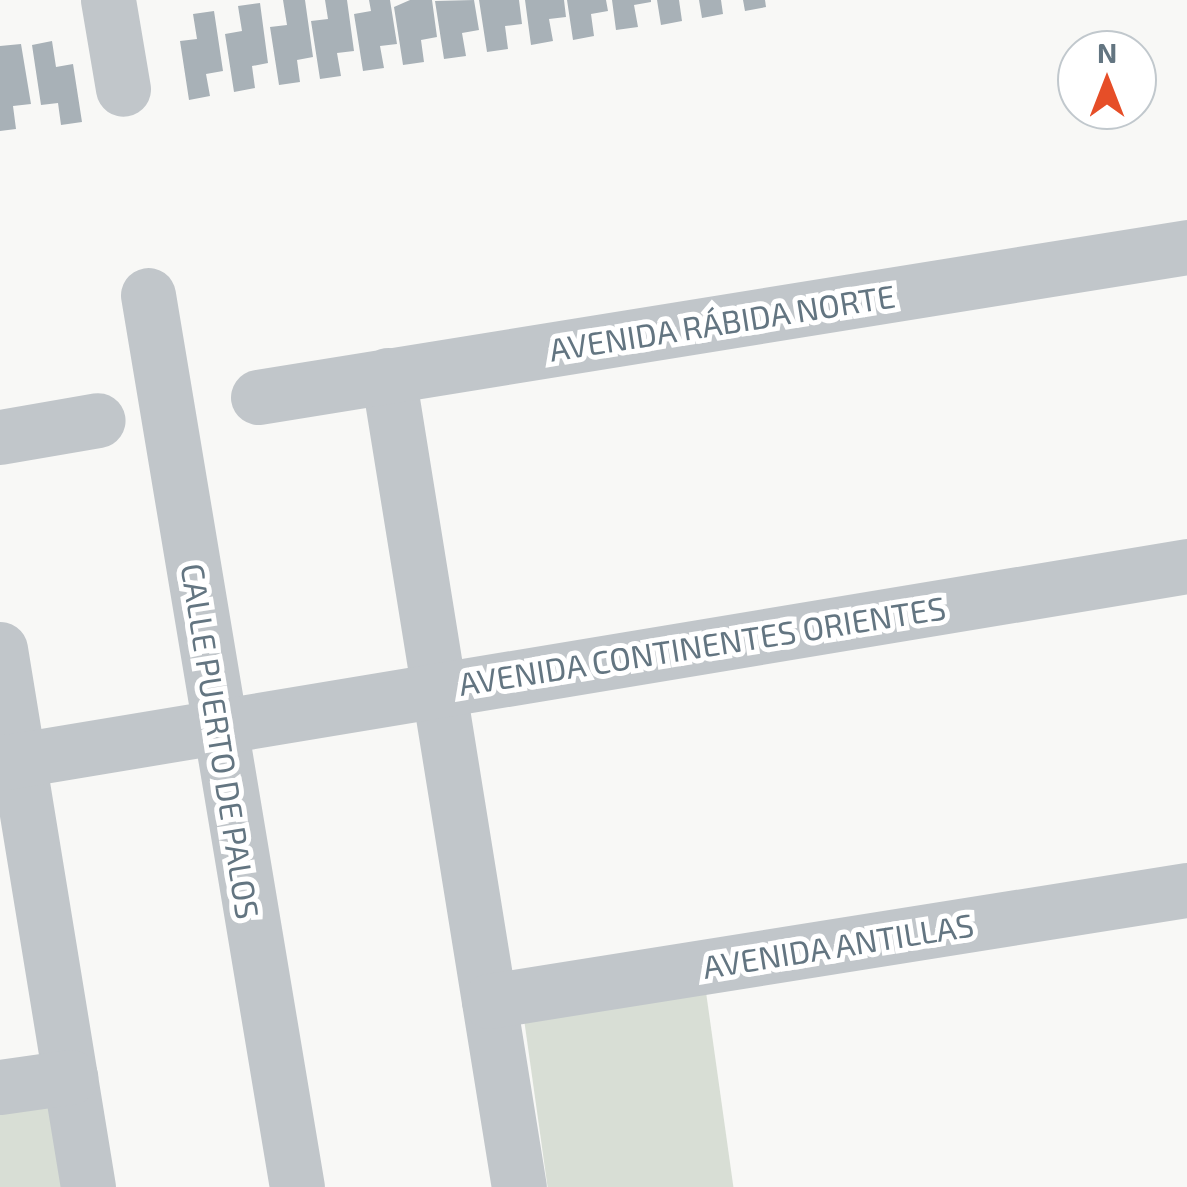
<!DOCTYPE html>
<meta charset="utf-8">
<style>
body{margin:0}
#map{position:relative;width:1187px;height:1187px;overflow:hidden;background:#f8f8f6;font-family:"Exo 2",sans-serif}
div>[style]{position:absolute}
.green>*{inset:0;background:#d8ded5;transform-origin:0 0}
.building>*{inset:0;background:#a8b1b7}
.minor>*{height:55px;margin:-27.5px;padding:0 27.5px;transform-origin:27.5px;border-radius:27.5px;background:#c1c6ca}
span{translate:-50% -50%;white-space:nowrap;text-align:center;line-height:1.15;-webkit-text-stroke:10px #fff;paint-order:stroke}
.street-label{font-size:32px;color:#637581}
.north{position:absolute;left:1057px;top:30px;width:100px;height:100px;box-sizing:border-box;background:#fff;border:2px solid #c1c8cd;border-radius:50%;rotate:0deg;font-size:28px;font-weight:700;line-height:40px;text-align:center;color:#637581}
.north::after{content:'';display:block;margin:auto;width:35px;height:45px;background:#e64e28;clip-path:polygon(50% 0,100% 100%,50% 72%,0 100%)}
</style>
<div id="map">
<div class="green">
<i style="left:706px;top:992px;width:197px;height:184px;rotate:82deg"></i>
<i style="clip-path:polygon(54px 1098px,67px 1187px,0 1187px,0 1105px)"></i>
</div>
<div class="building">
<i style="clip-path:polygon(283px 0,305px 0,313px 57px,297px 60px,300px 82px,279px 85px,270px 27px,287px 25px)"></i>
<i style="clip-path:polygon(325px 0,347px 0,354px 51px,337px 53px,341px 76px,320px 79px,311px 21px,328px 19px)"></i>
<i style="clip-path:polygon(369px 0,390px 0,397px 44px,380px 46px,384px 68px,363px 71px,354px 14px,371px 11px)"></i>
<i style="clip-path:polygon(410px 0,432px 0,437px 37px,421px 40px,424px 62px,403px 65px,394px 7px)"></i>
<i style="clip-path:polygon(474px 0,479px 30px,462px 33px,466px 56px,444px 59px,435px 1px)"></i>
<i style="clip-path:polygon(479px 0,519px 0,522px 24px,505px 26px,508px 49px,487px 52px)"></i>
<i style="clip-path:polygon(525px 0,564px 0,566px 17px,549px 19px,553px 41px,531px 45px)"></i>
<i style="clip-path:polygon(567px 0,606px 0,608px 11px,591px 14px,594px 36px,573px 40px)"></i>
<i style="clip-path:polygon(612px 0,651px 0,651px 2px,634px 5px,638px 27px,616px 30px)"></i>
<i style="clip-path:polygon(657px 0,679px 0,682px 21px,661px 25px)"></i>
<i style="clip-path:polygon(699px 0,721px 0,723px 14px,702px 18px)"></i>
<i style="clip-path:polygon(743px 0,765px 0,766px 7px,745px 11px)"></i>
<i style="clip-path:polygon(260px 3px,268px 63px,252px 66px,255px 88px,234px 92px,225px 34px,242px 31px,238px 6px)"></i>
<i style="clip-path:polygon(214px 11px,223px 71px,206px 74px,210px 96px,189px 100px,180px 41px,197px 39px,193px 14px)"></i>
<i style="clip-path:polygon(52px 41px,56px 67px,73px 64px,82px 122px,61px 125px,58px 103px,41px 105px,32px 45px)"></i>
<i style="clip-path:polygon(21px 44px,31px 104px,13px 106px,16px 129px,0 131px,0 46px)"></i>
</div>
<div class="minor">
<i style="left:108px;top:0;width:90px;rotate:80.4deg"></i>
<i style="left:148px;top:295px;width:904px;rotate:80.52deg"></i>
<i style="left:388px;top:375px;width:822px;rotate:80.84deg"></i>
<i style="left:258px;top:397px;width:941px;rotate:-9.17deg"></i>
<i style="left:0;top:437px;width:99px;rotate:-9.8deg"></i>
<i style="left:0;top:649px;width:545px;rotate:80.71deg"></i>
<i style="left:0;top:763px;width:1203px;rotate:-9.42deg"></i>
<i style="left:489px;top:1001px;width:707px;rotate:-9.04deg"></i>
<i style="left:0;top:1087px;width:71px;rotate:-8.1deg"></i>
</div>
<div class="street-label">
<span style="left:722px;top:322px;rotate:-9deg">AVENIDA RÁBIDA NORTE</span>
<span style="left:702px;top:645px;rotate:-9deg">AVENIDA CONTINENTES ORIENTES</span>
<span style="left:221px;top:741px;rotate:81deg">CALLE PUERTO DE PALOS</span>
<span style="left:838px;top:945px;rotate:-9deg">AVENIDA ANTILLAS</span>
</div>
<div class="north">N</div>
</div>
